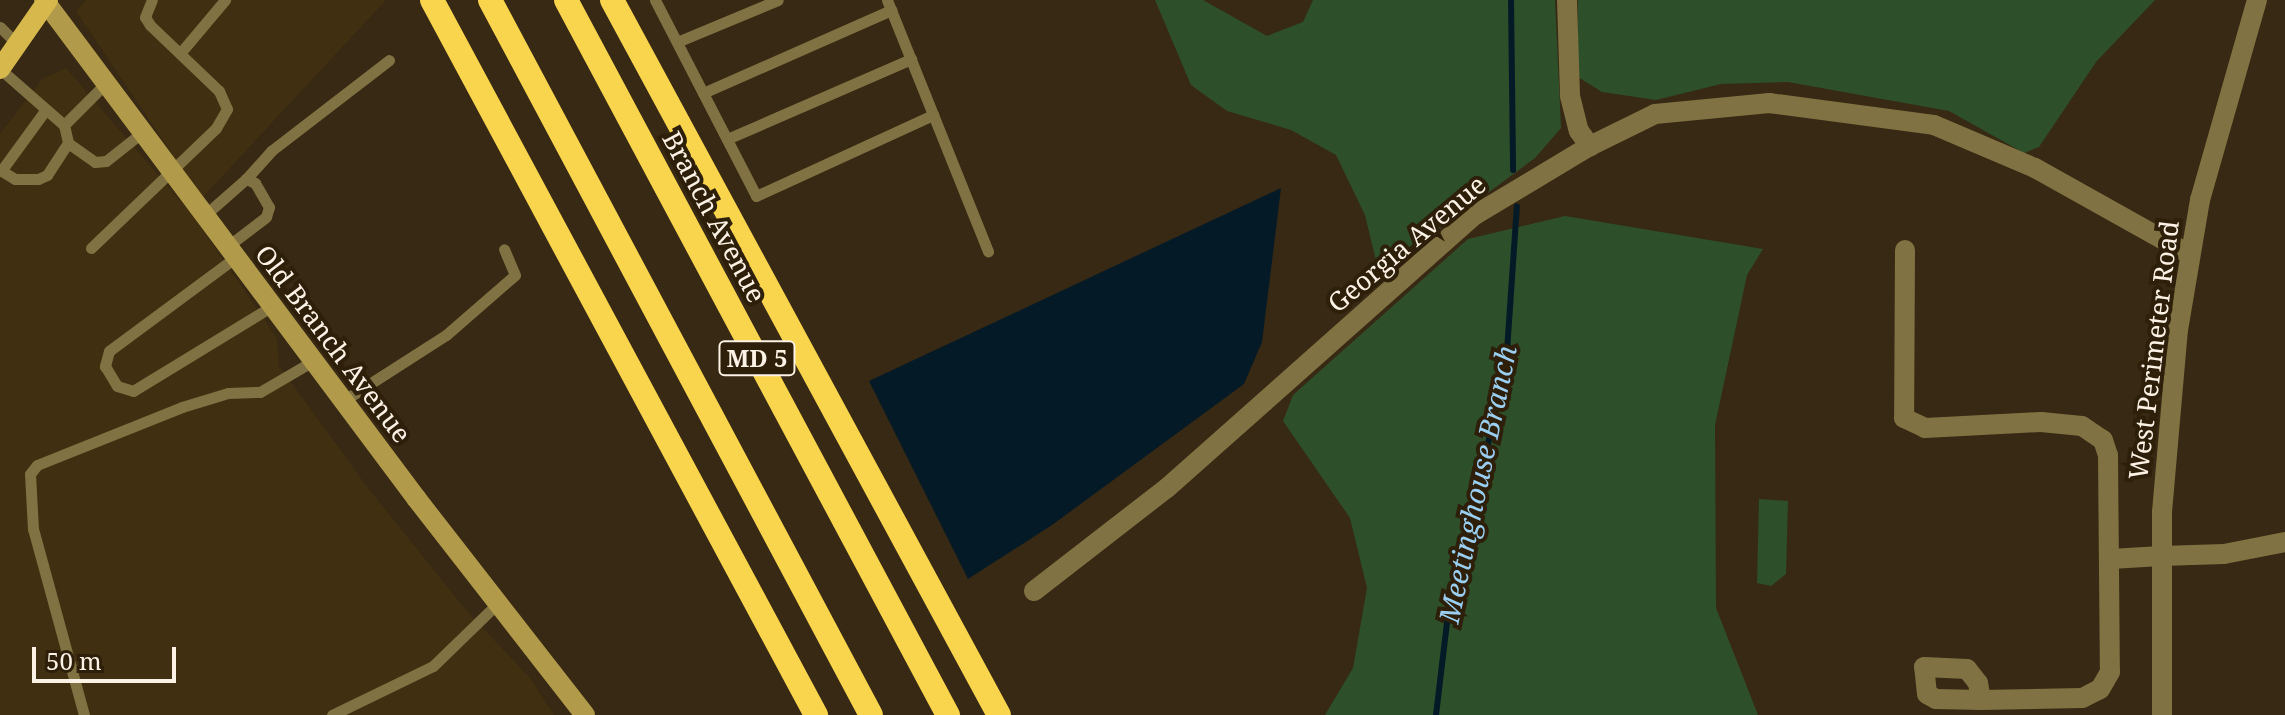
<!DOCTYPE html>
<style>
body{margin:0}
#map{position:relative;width:2285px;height:715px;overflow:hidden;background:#372913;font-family:"Noto Serif",serif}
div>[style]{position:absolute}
.built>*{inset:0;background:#412f11}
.green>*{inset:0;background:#2d502b}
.water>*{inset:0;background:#051a27}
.stream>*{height:6px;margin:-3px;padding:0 3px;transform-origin:3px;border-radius:3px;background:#051a27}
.service>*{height:11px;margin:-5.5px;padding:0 5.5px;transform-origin:5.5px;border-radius:5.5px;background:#807242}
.minor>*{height:20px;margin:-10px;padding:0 10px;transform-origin:10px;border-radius:10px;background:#807242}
.tertiary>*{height:20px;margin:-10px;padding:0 10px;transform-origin:10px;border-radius:10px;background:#807242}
.secondary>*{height:20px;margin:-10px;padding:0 10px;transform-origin:10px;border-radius:10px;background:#b19a49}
.primary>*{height:20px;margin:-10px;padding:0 10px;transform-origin:10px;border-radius:10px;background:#d7b84c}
.motorway>*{height:24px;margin:-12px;padding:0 12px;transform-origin:12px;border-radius:12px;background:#f9d44d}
span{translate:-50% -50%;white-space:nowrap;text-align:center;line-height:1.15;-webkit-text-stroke:8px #2d1f09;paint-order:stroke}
.shield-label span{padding:2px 6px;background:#2d1f09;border:2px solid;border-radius:6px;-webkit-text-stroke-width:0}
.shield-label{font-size:24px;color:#fcf2e5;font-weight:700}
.street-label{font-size:26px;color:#fcf2e5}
.water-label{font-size:28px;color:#9acff2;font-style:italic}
.scale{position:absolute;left:32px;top:647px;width:144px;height:36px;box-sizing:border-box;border:4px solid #fcf2e5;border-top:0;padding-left:10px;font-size:24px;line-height:28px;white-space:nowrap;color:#fcf2e5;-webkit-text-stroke:6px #2d1f09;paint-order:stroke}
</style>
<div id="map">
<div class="built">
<i style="clip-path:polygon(86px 0,386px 0,202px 198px,76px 11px)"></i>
<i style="clip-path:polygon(66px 68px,191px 213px,277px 338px,279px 366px,368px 488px,466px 610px,530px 678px,554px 715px,0 715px,0 134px,42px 79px)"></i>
</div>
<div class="green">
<i style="clip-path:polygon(1155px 0,1203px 0,1267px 36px,1303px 22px,1313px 0,1555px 0,1561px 128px,1535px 158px,1379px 273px,1365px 215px,1336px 155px,1291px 130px,1227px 111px,1191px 85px)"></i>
<i style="clip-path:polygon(1578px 0,2155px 0,2096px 62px,2039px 147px,2024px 153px,1949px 111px,1788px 82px,1721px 84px,1656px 100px,1602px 92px,1578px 77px)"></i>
<i style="clip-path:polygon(1565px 216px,1763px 249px,1747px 275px,1715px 425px,1716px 608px,1758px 715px,1325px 715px,1353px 668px,1367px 588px,1350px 518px,1283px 421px,1293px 395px,1468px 239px)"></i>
<i style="clip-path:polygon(1759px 499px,1788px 501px,1786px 574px,1771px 586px,1757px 583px)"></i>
</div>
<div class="water">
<i style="clip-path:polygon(1281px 188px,1262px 342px,1244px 384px,1052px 525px,968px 579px,869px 381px)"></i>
</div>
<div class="stream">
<i style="left:1511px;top:0;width:170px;rotate:89.3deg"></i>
<i style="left:1436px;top:715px;width:102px;rotate:-83.2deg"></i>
<i style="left:1448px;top:614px;width:255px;rotate:-76.8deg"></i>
<i style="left:1506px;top:366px;width:160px;rotate:-86.1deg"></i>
</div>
<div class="service">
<i style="left:655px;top:0;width:220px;rotate:62.7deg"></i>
<i style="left:756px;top:196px;width:195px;rotate:-24.6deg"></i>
<i style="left:887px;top:0;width:271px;rotate:68.1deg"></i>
<i style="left:0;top:27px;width:25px;rotate:45deg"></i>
<i style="left:677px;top:42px;width:109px;rotate:-22.6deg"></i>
<i style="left:182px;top:51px;width:67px;rotate:-49.9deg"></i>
<i style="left:0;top:69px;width:85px;rotate:41.2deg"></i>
<i style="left:64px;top:125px;width:61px;rotate:-45deg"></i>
<i style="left:703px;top:93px;width:206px;rotate:-23.8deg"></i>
<i style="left:64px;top:125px;width:18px;rotate:77deg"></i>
<i style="left:68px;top:143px;width:33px;rotate:35deg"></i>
<i style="left:95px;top:162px;width:11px;rotate:-5deg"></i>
<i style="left:106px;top:161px;width:48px;rotate:-38.3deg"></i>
<i style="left:727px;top:139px;width:201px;rotate:-23.5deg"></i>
<i style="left:0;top:170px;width:17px;rotate:31deg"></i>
<i style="left:15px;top:179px;width:23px"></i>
<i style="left:38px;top:179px;width:10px;rotate:-24deg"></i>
<i style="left:47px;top:175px;width:38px;rotate:-57deg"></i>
<i style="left:1px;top:171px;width:73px;rotate:-53.9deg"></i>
<i style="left:246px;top:179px;width:38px;rotate:-48deg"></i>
<i style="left:271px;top:151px;width:149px;rotate:-37.6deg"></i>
<i style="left:205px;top:215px;width:55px;rotate:-41.3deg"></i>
<i style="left:246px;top:179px;width:10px;rotate:24deg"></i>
<i style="left:255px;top:183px;width:28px;rotate:60deg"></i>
<i style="left:269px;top:207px;width:10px;rotate:107deg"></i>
<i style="left:266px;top:217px;width:48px;rotate:142.7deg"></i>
<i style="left:91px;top:248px;width:173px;rotate:-43.8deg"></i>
<i style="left:216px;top:128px;width:22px;rotate:-60deg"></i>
<i style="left:227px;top:109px;width:20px;rotate:-114deg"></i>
<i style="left:219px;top:91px;width:95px;rotate:-136.3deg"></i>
<i style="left:150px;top:25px;width:9px;rotate:-122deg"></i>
<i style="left:145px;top:17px;width:18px;rotate:-68deg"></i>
<i style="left:236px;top:257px;width:158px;rotate:143.5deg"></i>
<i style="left:109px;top:351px;width:16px;rotate:105deg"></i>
<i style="left:105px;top:366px;width:23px;rotate:59deg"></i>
<i style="left:117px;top:386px;width:17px;rotate:17deg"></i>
<i style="left:133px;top:391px;width:163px;rotate:-31.4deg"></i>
<i style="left:343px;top:401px;width:122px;rotate:-32.7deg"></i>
<i style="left:446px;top:335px;width:91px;rotate:-41deg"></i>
<i style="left:515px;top:275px;width:28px;rotate:-113deg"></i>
<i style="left:84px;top:715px;width:193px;rotate:-105.3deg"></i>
<i style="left:33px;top:529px;width:55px;rotate:-93.1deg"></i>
<i style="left:30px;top:474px;width:11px;rotate:-52deg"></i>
<i style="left:37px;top:465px;width:156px;rotate:-21.8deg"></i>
<i style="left:182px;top:407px;width:48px;rotate:-16.9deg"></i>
<i style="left:228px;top:393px;width:32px;rotate:-2deg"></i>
<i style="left:260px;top:392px;width:61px;rotate:-30.3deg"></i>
<i style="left:332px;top:715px;width:112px;rotate:-25.9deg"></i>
<i style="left:433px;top:666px;width:91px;rotate:-44.1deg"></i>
</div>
<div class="minor">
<i style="left:1567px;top:0;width:96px;rotate:88.2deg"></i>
<i style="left:1570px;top:96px;width:36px;rotate:76deg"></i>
<i style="left:1579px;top:131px;width:19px;rotate:54deg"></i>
<i style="left:1905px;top:250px;width:168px;rotate:90.3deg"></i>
<i style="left:1904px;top:418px;width:23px;rotate:25deg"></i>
<i style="left:1925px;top:428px;width:116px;rotate:-3deg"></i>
<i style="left:2041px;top:422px;width:41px;rotate:5.6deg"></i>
<i style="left:2082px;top:426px;width:25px;rotate:34deg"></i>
<i style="left:2103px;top:440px;width:16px;rotate:72deg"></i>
<i style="left:2108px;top:455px;width:217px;rotate:89.5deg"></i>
<i style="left:2110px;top:672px;width:20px;rotate:120deg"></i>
<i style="left:2100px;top:689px;width:20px;rotate:153deg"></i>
<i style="left:2082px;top:698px;width:101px;rotate:178.9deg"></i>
<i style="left:1981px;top:700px;width:45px;rotate:-178.7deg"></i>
<i style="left:1936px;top:699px;width:10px;rotate:-151deg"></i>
<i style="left:1927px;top:694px;width:27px;rotate:-96deg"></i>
<i style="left:1924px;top:667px;width:43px;rotate:2.7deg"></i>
<i style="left:1967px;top:669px;width:18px;rotate:52deg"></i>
<i style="left:1978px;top:683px;width:17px;rotate:80deg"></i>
<i style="left:2111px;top:559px;width:50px;rotate:-3.4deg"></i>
<i style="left:1034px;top:591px;width:168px;rotate:-37.8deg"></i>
<i style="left:1167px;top:488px;width:412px;rotate:-41.6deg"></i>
<i style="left:1475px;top:215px;width:134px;rotate:-31deg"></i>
<i style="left:1590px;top:146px;width:72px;rotate:-26.2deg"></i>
<i style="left:1655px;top:114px;width:115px;rotate:-5.5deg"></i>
<i style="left:1769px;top:103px;width:166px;rotate:7.6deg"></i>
<i style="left:1934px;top:125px;width:110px;rotate:23.1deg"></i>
<i style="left:2035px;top:168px;width:176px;rotate:29.2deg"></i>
</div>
<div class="tertiary">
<i style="left:2161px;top:556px;width:63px;rotate:-1.8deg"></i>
<i style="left:2224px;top:554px;width:62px;rotate:-11.1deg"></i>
<i style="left:2162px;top:715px;width:203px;rotate:-90deg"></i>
<i style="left:2162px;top:512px;width:183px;rotate:-85deg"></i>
<i style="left:2178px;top:330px;width:132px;rotate:-80.4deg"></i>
<i style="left:2200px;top:200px;width:208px;rotate:-74.1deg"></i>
</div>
<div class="secondary">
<i style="left:44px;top:0;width:622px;rotate:53.24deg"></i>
<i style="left:416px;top:498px;width:275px;rotate:52.1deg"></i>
</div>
<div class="primary">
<i style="left:0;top:69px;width:84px;rotate:-55.2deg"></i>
</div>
<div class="motorway">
<i style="left:432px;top:0;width:812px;rotate:61.76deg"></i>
<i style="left:490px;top:0;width:810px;rotate:61.95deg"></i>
<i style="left:566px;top:0;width:811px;rotate:61.89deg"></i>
<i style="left:612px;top:0;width:813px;rotate:61.58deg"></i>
</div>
<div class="shield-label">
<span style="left:757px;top:358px">MD 5</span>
</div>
<div class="street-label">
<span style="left:714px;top:217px;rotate:62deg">Branch Avenue</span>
<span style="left:1407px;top:244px;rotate:-40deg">Georgia Avenue</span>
<span style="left:333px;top:344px;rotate:53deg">Old Branch Avenue</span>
<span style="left:2154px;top:350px;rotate:-83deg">West Perimeter Road</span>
</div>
<div class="water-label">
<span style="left:1477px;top:484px;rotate:-78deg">Meetinghouse Branch</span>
</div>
<div class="scale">50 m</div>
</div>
